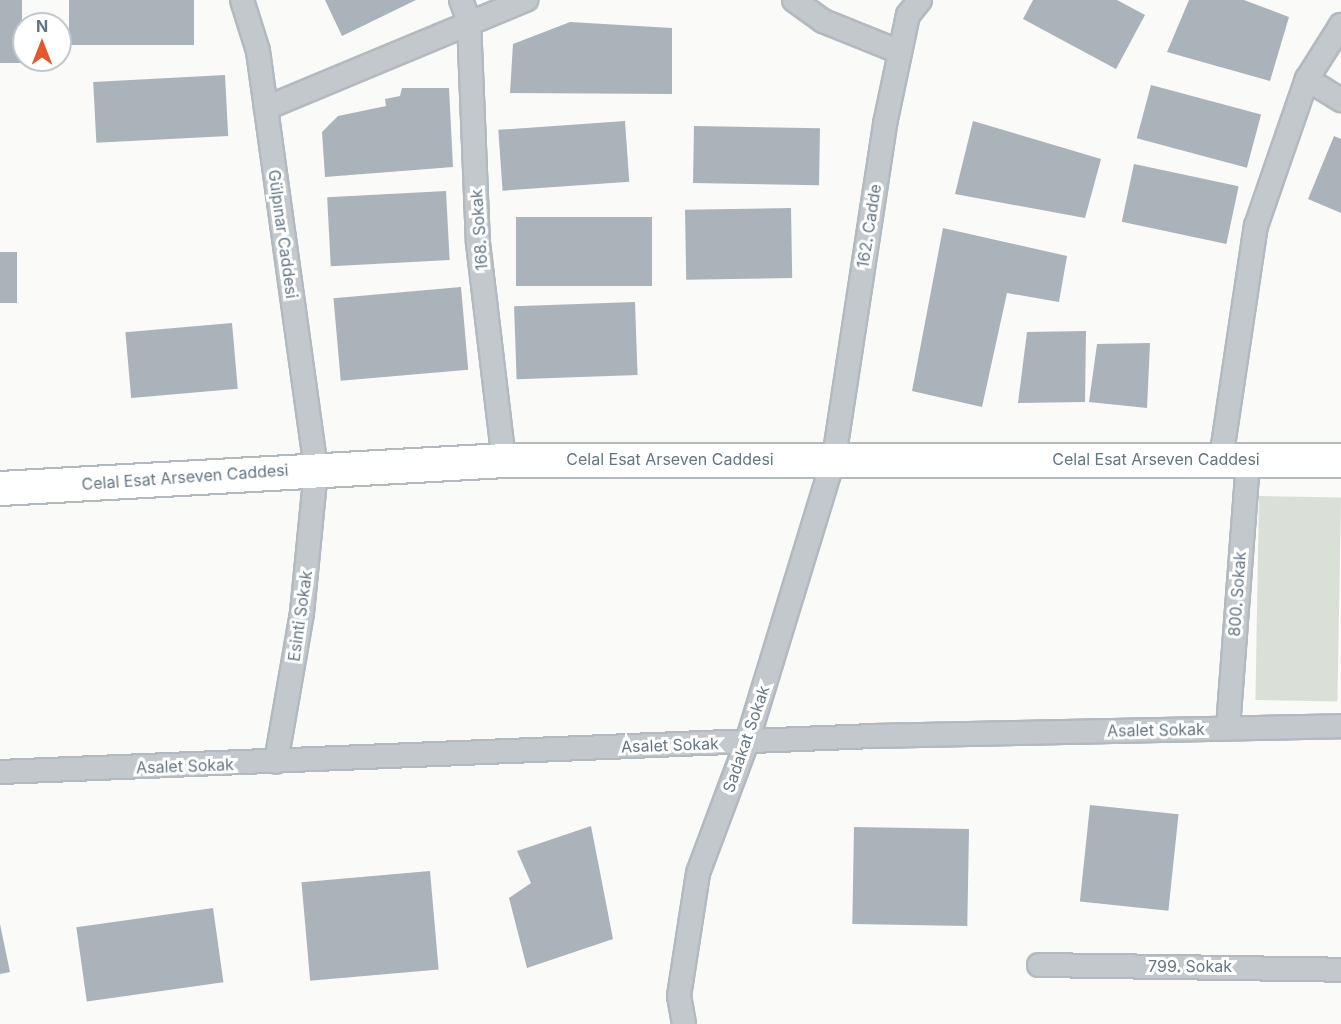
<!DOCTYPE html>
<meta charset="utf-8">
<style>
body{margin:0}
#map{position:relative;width:1341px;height:1024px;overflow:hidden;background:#fafaf8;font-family:Inter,sans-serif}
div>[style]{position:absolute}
.green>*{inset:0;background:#dadfd7;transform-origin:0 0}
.building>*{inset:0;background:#aab3b9;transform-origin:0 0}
.roads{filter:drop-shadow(2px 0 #b3babf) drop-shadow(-2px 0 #b3babf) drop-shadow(0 2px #b3babf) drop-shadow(0 -2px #b3babf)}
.minor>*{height:22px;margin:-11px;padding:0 11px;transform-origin:11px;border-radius:11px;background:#c3c8cc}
.secondary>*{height:33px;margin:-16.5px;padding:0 16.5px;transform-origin:16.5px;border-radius:16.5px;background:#fff}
span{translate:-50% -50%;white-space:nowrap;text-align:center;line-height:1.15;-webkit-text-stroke:6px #fff;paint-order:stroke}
.street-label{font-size:16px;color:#657683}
.north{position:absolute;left:12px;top:12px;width:60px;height:60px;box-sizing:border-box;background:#fff;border:2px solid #c1c8cd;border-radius:50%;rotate:0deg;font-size:16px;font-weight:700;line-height:24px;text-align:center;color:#657683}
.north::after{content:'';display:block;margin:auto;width:21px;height:27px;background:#e4572e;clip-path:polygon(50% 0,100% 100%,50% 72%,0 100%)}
</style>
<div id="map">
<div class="green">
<i style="left:1259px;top:496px;width:82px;height:204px;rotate:1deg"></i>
</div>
<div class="building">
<i style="left:0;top:0;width:22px;height:63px"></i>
<i style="left:69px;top:0;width:125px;height:45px"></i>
<i style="clip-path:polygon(325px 0,416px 0,342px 36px)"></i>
<i style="clip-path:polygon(1033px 0,1117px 0,1145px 15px,1116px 69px,1023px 19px)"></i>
<i style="clip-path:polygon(1189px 0,1244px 0,1289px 17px,1270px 81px,1167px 52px)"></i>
<i style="clip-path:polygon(570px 22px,672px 28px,672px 94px,510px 93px,513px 44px)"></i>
<i style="left:225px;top:75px;width:61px;height:132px;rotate:87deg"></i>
<i style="left:1151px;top:85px;width:114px;height:55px;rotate:15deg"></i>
<i style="clip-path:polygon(402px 88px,449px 88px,453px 167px,325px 177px,322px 132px,338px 116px,386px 106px,385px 99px,400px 96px)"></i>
<i style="left:625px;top:121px;width:61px;height:127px;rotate:86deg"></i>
<i style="clip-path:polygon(973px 121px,1101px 159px,1085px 218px,955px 194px)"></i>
<i style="left:694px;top:126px;width:126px;height:57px;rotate:1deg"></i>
<i style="clip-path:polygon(1334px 136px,1341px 139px,1341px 213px,1308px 199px)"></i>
<i style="left:1134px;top:164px;width:107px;height:59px;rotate:12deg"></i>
<i style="left:446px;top:191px;width:69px;height:119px;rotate:87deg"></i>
<i style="left:791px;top:208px;width:70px;height:106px;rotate:89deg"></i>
<i style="left:652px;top:217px;width:69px;height:136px;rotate:90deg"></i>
<i style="clip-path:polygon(943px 228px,1067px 256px,1059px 302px,1007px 293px,982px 407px,912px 391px)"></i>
<i style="left:0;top:252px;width:17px;height:51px"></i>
<i style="left:461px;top:287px;width:83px;height:128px;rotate:85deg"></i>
<i style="left:635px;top:302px;width:73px;height:121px;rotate:88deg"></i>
<i style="left:232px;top:323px;width:66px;height:107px;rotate:85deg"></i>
<i style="clip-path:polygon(1086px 331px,1085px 402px,1018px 403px,1027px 332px)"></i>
<i style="clip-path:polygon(1150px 343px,1147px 408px,1089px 402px,1097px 344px)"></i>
<i style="left:1090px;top:805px;width:89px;height:97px;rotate:6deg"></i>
<i style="clip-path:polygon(591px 826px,613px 939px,527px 968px,509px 898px,531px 883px,517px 851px)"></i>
<i style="left:854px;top:827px;width:115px;height:97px;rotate:1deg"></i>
<i style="left:430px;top:871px;width:99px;height:129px;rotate:85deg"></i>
<i style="left:213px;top:908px;width:75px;height:138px;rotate:82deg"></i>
<i style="clip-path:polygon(0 924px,10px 972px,0 974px)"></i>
</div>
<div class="roads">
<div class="minor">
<i style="left:242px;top:0;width:53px;rotate:72.6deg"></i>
<i style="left:258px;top:51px;width:423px;rotate:82.1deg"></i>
<i style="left:316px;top:470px;width:144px;rotate:95.6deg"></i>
<i style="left:302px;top:613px;width:151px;rotate:99.9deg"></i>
<i style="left:461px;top:0;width:22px;rotate:69deg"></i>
<i style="left:469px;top:21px;width:222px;rotate:87.7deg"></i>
<i style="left:478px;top:243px;width:219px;rotate:83.2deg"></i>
<i style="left:794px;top:0;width:36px;rotate:36deg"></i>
<i style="left:823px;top:21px;width:83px;rotate:21.9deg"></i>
<i style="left:1307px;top:79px;width:40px;rotate:32deg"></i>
<i style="left:266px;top:108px;width:282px;rotate:-22.6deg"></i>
<i style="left:1221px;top:459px;width:236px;rotate:-81.5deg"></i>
<i style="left:1256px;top:226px;width:156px;rotate:-70.9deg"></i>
<i style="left:1307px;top:79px;width:64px;rotate:-57.8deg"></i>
<i style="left:1228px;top:728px;width:270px;rotate:-85.7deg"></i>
<i style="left:0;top:772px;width:873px;rotate:-2.36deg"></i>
<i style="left:872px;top:736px;width:469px;rotate:-1.2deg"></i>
<i style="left:1039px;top:965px;width:302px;rotate:0.9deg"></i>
<i style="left:684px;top:1024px;width:28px;rotate:-100deg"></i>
<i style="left:679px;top:996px;width:124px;rotate:-81.2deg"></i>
<i style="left:698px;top:873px;width:140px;rotate:-69.5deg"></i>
<i style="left:747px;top:742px;width:297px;rotate:-73deg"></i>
<i style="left:834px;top:458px;width:338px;rotate:-81.3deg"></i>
<i style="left:885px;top:124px;width:111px;rotate:-78.1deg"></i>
<i style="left:908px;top:15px;width:19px;rotate:-51deg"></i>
</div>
<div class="secondary">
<i style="left:0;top:488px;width:505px;rotate:-3.18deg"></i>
<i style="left:504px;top:460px;width:837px"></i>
</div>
</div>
<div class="street-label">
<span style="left:869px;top:226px;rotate:-81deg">162. Cadde</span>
<span style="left:479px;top:230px;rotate:-94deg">168. Sokak</span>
<span style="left:283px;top:234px;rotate:82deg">Gülpınar Caddesi</span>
<span style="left:670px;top:459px">Celal Esat Arseven Caddesi</span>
<span style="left:1156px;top:459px">Celal Esat Arseven Caddesi</span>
<span style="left:185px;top:477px;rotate:-4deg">Celal Esat Arseven Caddesi</span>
<span style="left:1237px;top:594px;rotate:-86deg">800. Sokak</span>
<span style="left:300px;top:616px;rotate:-82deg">Esinti Sokak</span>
<span style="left:1156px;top:730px;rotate:-1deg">Asalet Sokak</span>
<span style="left:746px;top:739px;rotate:-71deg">Sadakat Sokak</span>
<span style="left:670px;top:745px;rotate:-2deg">Asalet Sokak</span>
<span style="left:185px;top:766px;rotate:-2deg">Asalet Sokak</span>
<span style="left:1190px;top:966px">799. Sokak</span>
</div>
<div class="north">N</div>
</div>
